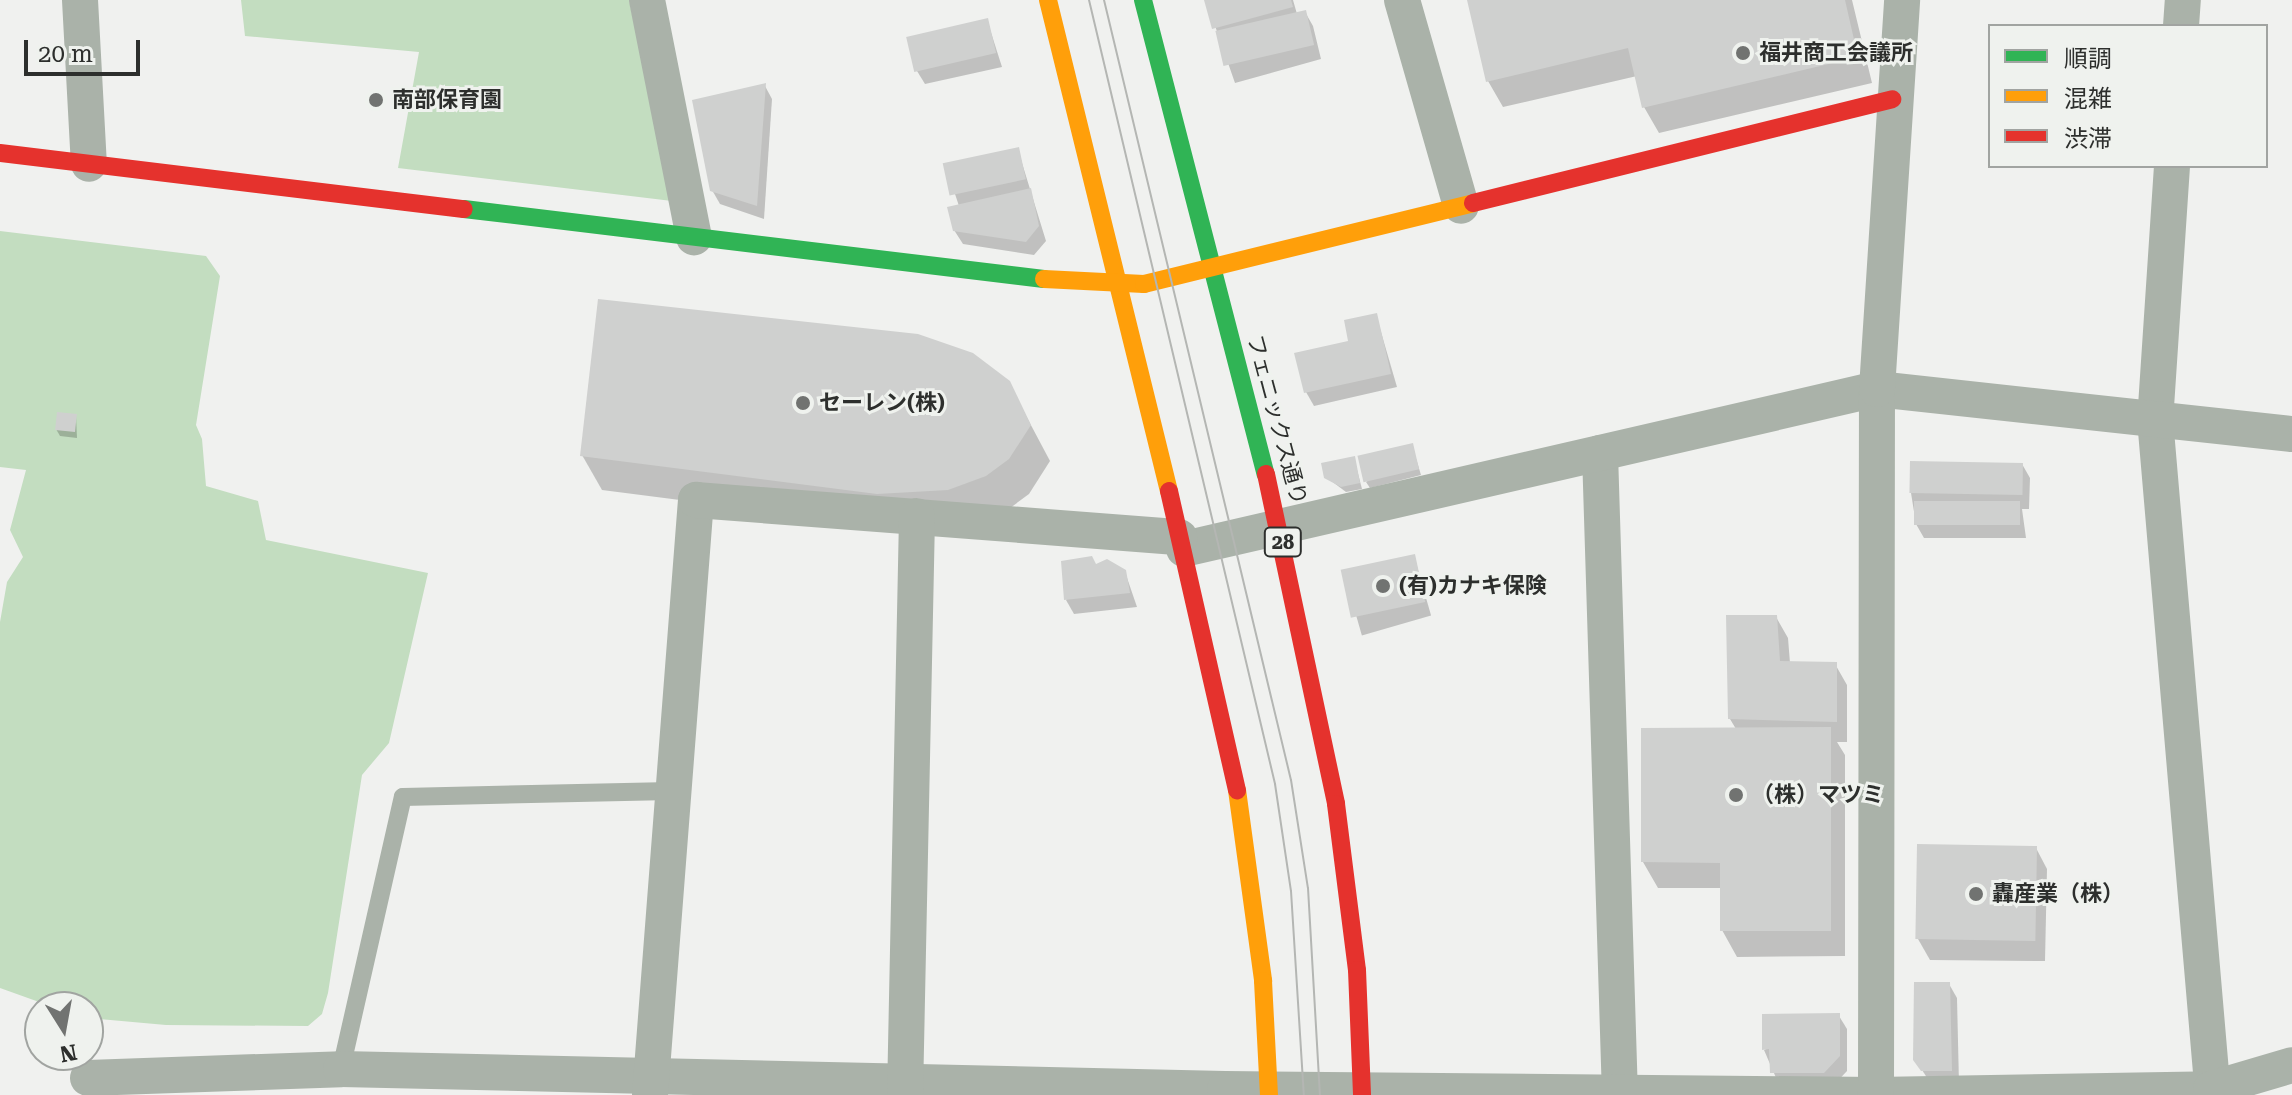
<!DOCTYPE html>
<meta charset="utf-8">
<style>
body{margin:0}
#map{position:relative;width:2292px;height:1095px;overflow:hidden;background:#f0f1ef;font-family:"Roboto Serif","Noto Sans JP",serif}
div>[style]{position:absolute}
.green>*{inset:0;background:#c3ddc0}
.shadow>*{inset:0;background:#0003;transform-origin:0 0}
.building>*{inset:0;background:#cfd0cf;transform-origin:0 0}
.lane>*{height:18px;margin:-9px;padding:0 9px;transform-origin:9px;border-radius:9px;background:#aab2a9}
.street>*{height:36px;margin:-18px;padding:0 18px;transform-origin:18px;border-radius:18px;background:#aab2a9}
.fast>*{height:18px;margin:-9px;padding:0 9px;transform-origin:9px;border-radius:9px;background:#30b455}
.slow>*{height:18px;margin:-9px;padding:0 9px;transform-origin:9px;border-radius:9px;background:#ff9f0a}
.jam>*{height:18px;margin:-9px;padding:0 9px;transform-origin:9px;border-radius:9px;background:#e5322d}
.tram>*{height:2px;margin:-1px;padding:0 1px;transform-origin:1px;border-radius:1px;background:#b4b6b3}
.dots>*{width:22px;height:22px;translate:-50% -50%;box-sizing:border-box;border:4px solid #eff2ee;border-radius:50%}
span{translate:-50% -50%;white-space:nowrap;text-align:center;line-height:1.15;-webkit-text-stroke:6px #eff2ee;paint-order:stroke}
.shield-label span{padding:2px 6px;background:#eff2ee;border:2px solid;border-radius:6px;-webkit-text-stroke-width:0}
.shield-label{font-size:20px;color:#2d2f2d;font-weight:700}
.poi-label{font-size:22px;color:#2d2f2d;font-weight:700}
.left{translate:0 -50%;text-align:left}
.street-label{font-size:22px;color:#2d2f2d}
.legend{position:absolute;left:1988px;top:24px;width:280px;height:144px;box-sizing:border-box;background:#eff2ee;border:2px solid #a1a4a1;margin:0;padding:10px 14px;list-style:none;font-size:24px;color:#2d2f2d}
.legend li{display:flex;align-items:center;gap:16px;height:40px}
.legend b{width:40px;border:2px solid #a1a4a1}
.north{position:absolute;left:24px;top:991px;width:80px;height:80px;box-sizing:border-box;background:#eff2ee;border:2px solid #a1a4a1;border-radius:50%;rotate:169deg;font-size:22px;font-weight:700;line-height:32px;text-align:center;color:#2d2f2d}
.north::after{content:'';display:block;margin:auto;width:28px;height:36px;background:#717371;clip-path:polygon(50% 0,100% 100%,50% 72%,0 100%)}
.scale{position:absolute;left:24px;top:40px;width:116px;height:36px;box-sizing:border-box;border:4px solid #2d2f2d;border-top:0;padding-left:10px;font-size:24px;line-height:28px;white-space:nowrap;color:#2d2f2d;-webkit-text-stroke:6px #eff2ee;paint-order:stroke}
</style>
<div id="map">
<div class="green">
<i style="clip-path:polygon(241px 0,629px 0,672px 201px,398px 168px,419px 52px,245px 36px)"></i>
<i style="clip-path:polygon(0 231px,206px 256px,220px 276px,196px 425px,202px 439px,206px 486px,258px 501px,266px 540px,428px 573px,389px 743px,362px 775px,328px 993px,322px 1014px,308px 1026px,166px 1025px,88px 1018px,88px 1007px,53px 1007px,0 988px,0 622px,7px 582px,23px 557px,10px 530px,26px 470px,0 467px)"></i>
</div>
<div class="shadow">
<i style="clip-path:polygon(1206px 0,1293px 0,1297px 14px,1305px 12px,1313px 26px,1321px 59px,1235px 83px)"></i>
<i style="clip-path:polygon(1469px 0,1852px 0,1872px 83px,1659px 133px,1644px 107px,1637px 76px,1503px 107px,1488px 81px)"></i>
<i style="clip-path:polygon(987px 20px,1002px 67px,925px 84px,917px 71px)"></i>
<i style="clip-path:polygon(765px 86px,772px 99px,764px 219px,720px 204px,712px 190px)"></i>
<i style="clip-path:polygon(1018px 150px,1046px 241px,1034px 255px,963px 244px,954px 230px,959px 206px,945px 164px)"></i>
<i style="clip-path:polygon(1376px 315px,1397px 387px,1314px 406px,1306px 392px)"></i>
<i style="clip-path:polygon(1008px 382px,1050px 461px,1029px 494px,1006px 511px,898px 528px,602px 490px,582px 455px)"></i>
<i style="clip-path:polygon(76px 416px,77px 438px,60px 436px,56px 429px)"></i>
<i style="clip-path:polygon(1412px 445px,1421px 475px,1370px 488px,1366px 482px)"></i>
<i style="clip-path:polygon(1354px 458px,1362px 489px,1346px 492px,1326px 477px)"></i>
<i style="clip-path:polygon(2022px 464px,2030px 478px,2029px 509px,2022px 509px,2026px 538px,1924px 538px,1916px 524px,1911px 493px)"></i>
<i style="left:1414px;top:556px;width:62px;height:72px;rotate:74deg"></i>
<i style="clip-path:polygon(1096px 566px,1125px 572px,1137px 607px,1074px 614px,1066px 600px)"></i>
<i style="clip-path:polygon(1776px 617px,1788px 638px,1790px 663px,1835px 664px,1847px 685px,1847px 742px,1837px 742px,1845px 755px,1845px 956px,1737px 957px,1722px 930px,1722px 888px,1658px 888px,1643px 862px,1736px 729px,1730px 719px)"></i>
<i style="clip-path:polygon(2036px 848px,2047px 869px,2045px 961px,1930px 960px,1918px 939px)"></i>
<i style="clip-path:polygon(1949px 984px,1957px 998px,1959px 1084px,1931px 1084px,1915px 1059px)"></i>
<i style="clip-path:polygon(1839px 1016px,1847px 1029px,1847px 1071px,1832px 1087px,1780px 1087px,1764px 1050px)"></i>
</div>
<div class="building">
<i style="clip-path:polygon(1204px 0,1291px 0,1293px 7px,1212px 29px)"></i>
<i style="clip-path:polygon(1467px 0,1845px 0,1858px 57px,1642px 108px,1628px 48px,1486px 82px)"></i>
<i style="left:1306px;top:10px;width:36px;height:93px;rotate:77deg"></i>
<i style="left:988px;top:18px;width:36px;height:84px;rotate:77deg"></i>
<i style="clip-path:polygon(766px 83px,757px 206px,710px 191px,692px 100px)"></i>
<i style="left:1019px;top:147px;width:33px;height:78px;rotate:78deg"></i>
<i style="clip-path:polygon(1031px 188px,1039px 226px,1026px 242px,953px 231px,947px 207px)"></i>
<i style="clip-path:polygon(598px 299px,918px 334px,973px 353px,1010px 381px,1031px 425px,1009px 459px,986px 476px,948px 490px,877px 494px,580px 456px)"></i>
<i style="clip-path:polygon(1377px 313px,1391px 374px,1304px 393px,1294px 353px,1348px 341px,1344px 320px)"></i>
<i style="left:57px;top:412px;width:20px;height:18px;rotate:6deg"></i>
<i style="left:1413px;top:443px;width:27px;height:57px;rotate:77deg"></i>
<i style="clip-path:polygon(1355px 456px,1360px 483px,1341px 487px,1324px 478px,1321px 463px)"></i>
<i style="left:1910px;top:461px;width:113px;height:32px;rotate:1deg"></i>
<i style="left:1914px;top:501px;width:106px;height:24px"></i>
<i style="left:1415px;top:554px;width:49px;height:76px;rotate:78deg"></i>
<i style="clip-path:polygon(1092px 556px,1096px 564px,1107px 559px,1126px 570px,1130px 593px,1064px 600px,1061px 561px)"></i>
<i style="clip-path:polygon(1726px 615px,1777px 615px,1780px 661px,1837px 662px,1837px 722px,1728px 719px)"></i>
<i style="clip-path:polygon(1831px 727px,1831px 931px,1720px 931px,1720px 863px,1641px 862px,1641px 728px)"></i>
<i style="left:2037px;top:846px;width:95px;height:120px;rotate:91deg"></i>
<i style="clip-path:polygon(1914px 982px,1950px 982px,1952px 1071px,1921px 1071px,1913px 1060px)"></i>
<i style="clip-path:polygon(1840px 1013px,1840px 1056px,1824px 1073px,1770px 1073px,1769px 1049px,1762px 1050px,1762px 1014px)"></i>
</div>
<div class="lane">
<i style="left:341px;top:1069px;width:279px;rotate:-77.2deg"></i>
<i style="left:403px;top:797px;width:268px;rotate:-1.3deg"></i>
</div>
<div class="street">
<i style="left:80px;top:0;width:164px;rotate:86.9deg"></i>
<i style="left:647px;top:0;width:242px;rotate:78.8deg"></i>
<i style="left:1402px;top:0;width:214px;rotate:74deg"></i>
<i style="left:2181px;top:26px;width:26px;rotate:-86deg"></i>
<i style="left:2172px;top:166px;width:254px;rotate:93.8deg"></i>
<i style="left:2155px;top:419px;width:678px;rotate:85.1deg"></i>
<i style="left:1600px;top:453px;width:642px;rotate:88.22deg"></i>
<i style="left:1184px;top:549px;width:711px;rotate:-13deg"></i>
<i style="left:1877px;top:389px;width:417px;rotate:6.2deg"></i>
<i style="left:88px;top:1078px;width:253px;rotate:-2deg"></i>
<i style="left:341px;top:1069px;width:884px;rotate:1.3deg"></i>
<i style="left:1225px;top:1089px;width:651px;rotate:0.53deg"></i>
<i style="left:1876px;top:1095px;width:335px;rotate:-1deg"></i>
<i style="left:2211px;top:1089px;width:84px;rotate:-16.5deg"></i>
<i style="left:650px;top:1095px;width:597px;rotate:-85.58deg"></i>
<i style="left:696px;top:500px;width:485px;rotate:4.4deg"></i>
<i style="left:905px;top:1095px;width:579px;rotate:-88.81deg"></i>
<i style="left:1876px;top:1095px;width:706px;rotate:-89.92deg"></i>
<i style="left:1877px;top:389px;width:390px;rotate:-86.3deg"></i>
</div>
<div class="fast">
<i style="left:1143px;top:0;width:490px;rotate:75.5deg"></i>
<i style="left:464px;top:209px;width:584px;rotate:6.88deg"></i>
</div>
<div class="slow">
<i style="left:1048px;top:0;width:506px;rotate:76.16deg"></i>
<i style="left:1044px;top:279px;width:100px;rotate:2.9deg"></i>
<i style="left:1144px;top:284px;width:339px;rotate:-13.8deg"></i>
<i style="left:1237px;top:790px;width:193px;rotate:82.2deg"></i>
<i style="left:1263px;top:981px;width:114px;rotate:87deg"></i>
</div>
<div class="jam">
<i style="left:0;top:153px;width:467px;rotate:6.9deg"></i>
<i style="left:1473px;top:203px;width:432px;rotate:-13.9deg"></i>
<i style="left:1266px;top:474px;width:337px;rotate:78deg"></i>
<i style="left:1336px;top:804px;width:167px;rotate:82.8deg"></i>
<i style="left:1357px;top:970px;width:125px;rotate:87.7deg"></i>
<i style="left:1169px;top:491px;width:307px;rotate:77.2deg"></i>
</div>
<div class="tram">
<i style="left:1089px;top:0;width:806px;rotate:76.65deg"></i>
<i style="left:1275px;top:784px;width:108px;rotate:81.5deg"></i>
<i style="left:1291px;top:891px;width:204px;rotate:86.4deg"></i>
<i style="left:1104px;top:0;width:802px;rotate:76.52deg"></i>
<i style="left:1291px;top:780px;width:109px;rotate:81.1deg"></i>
<i style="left:1308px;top:888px;width:207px;rotate:86.7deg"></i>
</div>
<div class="dots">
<i style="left:1743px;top:53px;background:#717371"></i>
<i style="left:376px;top:100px;background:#717371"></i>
<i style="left:803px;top:403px;background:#717371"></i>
<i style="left:1383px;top:586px;background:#717371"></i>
<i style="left:1736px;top:795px;background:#717371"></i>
<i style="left:1976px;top:894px;background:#717371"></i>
</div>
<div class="shield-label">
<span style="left:1283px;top:542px">28</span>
</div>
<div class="poi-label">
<span class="left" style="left:1759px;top:53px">福井商工会議所</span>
<span class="left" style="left:392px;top:100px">南部保育園</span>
<span class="left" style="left:819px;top:403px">セーレン(株)</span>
<span class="left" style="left:1399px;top:586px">(有)カナキ保険</span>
<span class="left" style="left:1752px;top:795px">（株）マツミ</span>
<span class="left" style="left:1992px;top:894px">轟産業（株）</span>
</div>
<div class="street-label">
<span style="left:1277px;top:420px;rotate:75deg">フェニックス通り</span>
</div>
<ul class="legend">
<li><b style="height:10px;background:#30b455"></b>順調</li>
<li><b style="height:10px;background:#ff9f0a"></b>混雑</li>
<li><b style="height:10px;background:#e5322d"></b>渋滞</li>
</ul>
<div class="north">N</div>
<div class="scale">20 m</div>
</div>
